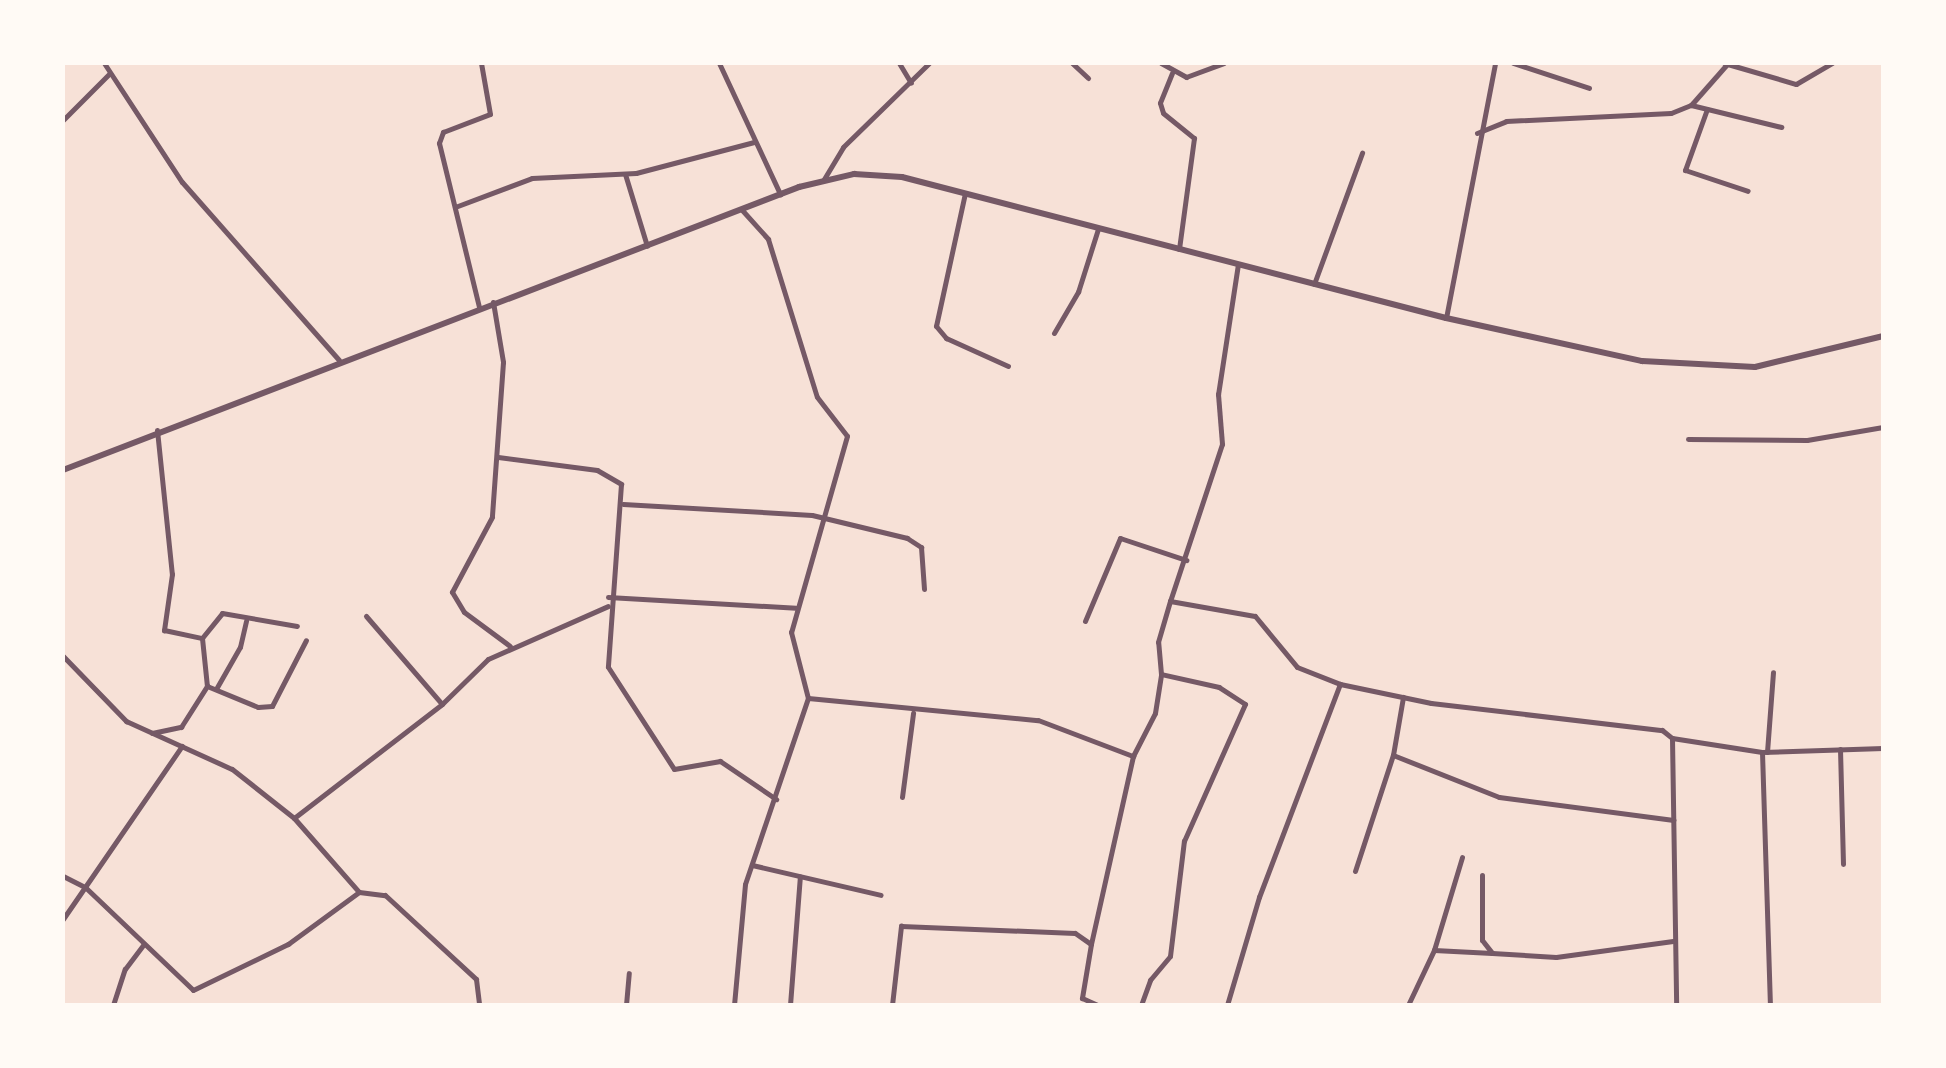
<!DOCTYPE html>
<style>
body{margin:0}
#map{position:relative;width:1946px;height:1068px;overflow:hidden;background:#f7e1d7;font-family:"Fira Sans Condensed",sans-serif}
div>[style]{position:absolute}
.minor>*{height:5px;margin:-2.5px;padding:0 2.5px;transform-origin:2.5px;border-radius:2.5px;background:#755966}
.tertiary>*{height:6px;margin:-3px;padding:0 3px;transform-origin:3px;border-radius:3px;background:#755966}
span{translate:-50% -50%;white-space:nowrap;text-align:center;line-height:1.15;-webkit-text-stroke:6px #fffaf5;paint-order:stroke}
.frame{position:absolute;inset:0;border:65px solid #fffaf5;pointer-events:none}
</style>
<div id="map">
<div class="minor">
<i style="left:104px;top:63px;width:142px;rotate:56.8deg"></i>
<i style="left:182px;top:182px;width:237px;rotate:48.6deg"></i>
<i style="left:719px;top:63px;width:145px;rotate:65deg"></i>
<i style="left:899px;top:63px;width:23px;rotate:59deg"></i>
<i style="left:1072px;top:63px;width:22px;rotate:43deg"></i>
<i style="left:1161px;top:63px;width:29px;rotate:29deg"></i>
<i style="left:1186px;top:77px;width:40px;rotate:-20.2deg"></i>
<i style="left:1513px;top:63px;width:80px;rotate:18.2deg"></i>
<i style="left:1724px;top:63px;width:75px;rotate:16.3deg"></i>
<i style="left:1796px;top:84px;width:42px;rotate:-30.3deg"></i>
<i style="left:1172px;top:73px;width:32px;rotate:112deg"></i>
<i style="left:1160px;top:103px;width:10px;rotate:73deg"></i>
<i style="left:1163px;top:113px;width:40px;rotate:39deg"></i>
<i style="left:1194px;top:138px;width:112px;rotate:97.7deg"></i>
<i style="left:1691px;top:105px;width:93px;rotate:13.7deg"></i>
<i style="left:1707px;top:109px;width:65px;rotate:109.8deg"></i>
<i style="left:1685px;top:170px;width:66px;rotate:18.4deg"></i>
<i style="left:63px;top:120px;width:66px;rotate:-45deg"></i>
<i style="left:1477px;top:133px;width:31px;rotate:-22deg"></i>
<i style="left:1506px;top:121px;width:165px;rotate:-2.8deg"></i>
<i style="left:1671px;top:113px;width:22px;rotate:-22deg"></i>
<i style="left:1691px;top:105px;width:56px;rotate:-48.6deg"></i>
<i style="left:625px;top:174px;width:75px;rotate:73deg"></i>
<i style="left:824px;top:179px;width:37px;rotate:-59deg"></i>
<i style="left:843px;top:147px;width:120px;rotate:-44.3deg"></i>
<i style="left:965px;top:193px;width:136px;rotate:102.3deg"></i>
<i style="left:936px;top:326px;width:16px;rotate:50deg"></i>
<i style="left:946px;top:338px;width:68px;rotate:24.3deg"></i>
<i style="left:455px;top:207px;width:82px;rotate:-20.6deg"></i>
<i style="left:532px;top:178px;width:104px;rotate:-2.8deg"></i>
<i style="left:636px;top:173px;width:122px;rotate:-14.7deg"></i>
<i style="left:742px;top:210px;width:39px;rotate:48deg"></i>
<i style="left:768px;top:239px;width:165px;rotate:72.8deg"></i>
<i style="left:817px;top:397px;width:49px;rotate:52.4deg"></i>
<i style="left:847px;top:436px;width:204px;rotate:105.9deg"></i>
<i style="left:791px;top:632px;width:68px;rotate:75.6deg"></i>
<i style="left:808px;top:698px;width:231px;rotate:5.5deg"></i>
<i style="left:1038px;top:720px;width:102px;rotate:20.8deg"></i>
<i style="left:1133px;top:756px;width:48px;rotate:-62.9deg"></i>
<i style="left:1155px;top:713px;width:39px;rotate:-81deg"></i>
<i style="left:1161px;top:674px;width:32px;rotate:-95deg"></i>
<i style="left:1158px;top:642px;width:43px;rotate:-73.7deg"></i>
<i style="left:1238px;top:264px;width:132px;rotate:98.7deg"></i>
<i style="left:1218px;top:394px;width:50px;rotate:85.4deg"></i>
<i style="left:1222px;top:444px;width:165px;rotate:108.3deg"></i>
<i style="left:1170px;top:601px;width:86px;rotate:10deg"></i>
<i style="left:1255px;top:616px;width:66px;rotate:50.5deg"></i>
<i style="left:1297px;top:667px;width:46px;rotate:21.6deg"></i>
<i style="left:1314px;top:284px;width:140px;rotate:-69.9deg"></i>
<i style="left:493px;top:302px;width:61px;rotate:80.5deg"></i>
<i style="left:503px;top:362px;width:155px;rotate:94.1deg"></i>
<i style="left:492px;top:517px;width:85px;rotate:118.1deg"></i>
<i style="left:452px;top:592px;width:23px;rotate:59deg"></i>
<i style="left:464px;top:612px;width:57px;rotate:36.5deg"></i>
<i style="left:479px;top:307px;width:169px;rotate:-103.7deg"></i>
<i style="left:439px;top:143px;width:12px;rotate:-70deg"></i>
<i style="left:443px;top:132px;width:50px;rotate:-21deg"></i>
<i style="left:490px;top:114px;width:52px;rotate:-100deg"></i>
<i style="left:1446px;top:318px;width:260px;rotate:-79.1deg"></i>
<i style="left:1054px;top:333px;width:48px;rotate:-59.7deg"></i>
<i style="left:1078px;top:292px;width:66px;rotate:-72.4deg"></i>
<i style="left:157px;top:430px;width:145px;rotate:84.1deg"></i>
<i style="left:172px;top:574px;width:57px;rotate:98.1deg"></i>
<i style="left:164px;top:630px;width:39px;rotate:12deg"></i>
<i style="left:202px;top:638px;width:32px;rotate:-51deg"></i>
<i style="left:222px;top:613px;width:76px;rotate:9.8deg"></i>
<i style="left:1688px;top:439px;width:119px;rotate:0.5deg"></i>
<i style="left:1807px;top:440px;width:77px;rotate:-9.7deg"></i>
<i style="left:498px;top:457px;width:100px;rotate:7.5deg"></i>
<i style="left:597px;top:470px;width:28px;rotate:30deg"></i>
<i style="left:621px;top:484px;width:183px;rotate:94.1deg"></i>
<i style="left:608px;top:667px;width:121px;rotate:57.1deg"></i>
<i style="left:674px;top:769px;width:47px;rotate:-9.9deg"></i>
<i style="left:720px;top:761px;width:68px;rotate:34.2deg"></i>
<i style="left:623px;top:504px;width:189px;rotate:3.3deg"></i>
<i style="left:812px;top:515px;width:98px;rotate:13.6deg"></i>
<i style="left:907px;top:538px;width:17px;rotate:33deg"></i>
<i style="left:921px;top:547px;width:42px;rotate:85.9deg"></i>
<i style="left:608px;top:597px;width:188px;rotate:3.3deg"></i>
<i style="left:366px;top:616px;width:116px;rotate:49.2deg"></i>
<i style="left:1085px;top:621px;width:90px;rotate:-67.1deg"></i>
<i style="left:1120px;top:538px;width:70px;rotate:18.4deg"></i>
<i style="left:202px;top:638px;width:48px;rotate:84.1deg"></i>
<i style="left:63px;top:656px;width:91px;rotate:45.9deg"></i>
<i style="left:126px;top:721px;width:116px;rotate:24.4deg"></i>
<i style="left:232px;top:769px;width:79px;rotate:38.3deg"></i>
<i style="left:294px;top:818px;width:98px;rotate:48.7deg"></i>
<i style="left:216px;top:689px;width:48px;rotate:-60.3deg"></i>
<i style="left:240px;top:647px;width:27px;rotate:-77deg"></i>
<i style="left:152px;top:733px;width:30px;rotate:-12deg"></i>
<i style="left:181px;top:727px;width:49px;rotate:-57.6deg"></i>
<i style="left:207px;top:686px;width:55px;rotate:22.4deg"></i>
<i style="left:258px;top:707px;width:14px;rotate:-4deg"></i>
<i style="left:272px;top:706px;width:74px;rotate:-62.7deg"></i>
<i style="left:1672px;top:738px;width:267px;rotate:89.1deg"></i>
<i style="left:1840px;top:749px;width:115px;rotate:88.5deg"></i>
<i style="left:1762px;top:752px;width:253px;rotate:88.2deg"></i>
<i style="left:1767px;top:752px;width:80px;rotate:-85.7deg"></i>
<i style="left:1393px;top:755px;width:114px;rotate:21.6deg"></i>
<i style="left:1499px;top:797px;width:176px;rotate:7.5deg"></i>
<i style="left:902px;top:797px;width:85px;rotate:-82.5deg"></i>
<i style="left:294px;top:818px;width:187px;rotate:-37.6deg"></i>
<i style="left:442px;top:704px;width:64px;rotate:-44.4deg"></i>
<i style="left:488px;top:659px;width:131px;rotate:-23.8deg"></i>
<i style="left:752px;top:865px;width:132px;rotate:13.1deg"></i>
<i style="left:1355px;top:871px;width:122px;rotate:-71.9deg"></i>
<i style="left:1393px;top:755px;width:59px;rotate:-80.2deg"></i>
<i style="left:1482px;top:875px;width:65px;rotate:90deg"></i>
<i style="left:1482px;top:940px;width:16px;rotate:52deg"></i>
<i style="left:1492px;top:953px;width:64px;rotate:3.6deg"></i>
<i style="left:1556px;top:957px;width:118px;rotate:-7.8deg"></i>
<i style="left:63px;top:876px;width:25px;rotate:27deg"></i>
<i style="left:85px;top:887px;width:149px;rotate:43.6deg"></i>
<i style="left:193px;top:990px;width:106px;rotate:-25.8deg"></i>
<i style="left:288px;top:944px;width:88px;rotate:-36.2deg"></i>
<i style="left:359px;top:892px;width:26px;rotate:7deg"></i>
<i style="left:385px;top:895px;width:124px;rotate:42.7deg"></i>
<i style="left:476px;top:979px;width:26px;rotate:83deg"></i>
<i style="left:63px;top:919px;width:210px;rotate:-55.5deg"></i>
<i style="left:1091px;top:944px;width:193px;rotate:-77.4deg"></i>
<i style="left:1434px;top:950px;width:58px;rotate:3deg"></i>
<i style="left:113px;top:1005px;width:38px;rotate:-72deg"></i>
<i style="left:125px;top:969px;width:31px;rotate:-53deg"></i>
<i style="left:626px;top:1005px;width:32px;rotate:-85deg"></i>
<i style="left:734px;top:1005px;width:121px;rotate:-84.8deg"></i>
<i style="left:745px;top:884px;width:196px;rotate:-71.3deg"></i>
<i style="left:790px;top:1005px;width:129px;rotate:-85.6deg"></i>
<i style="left:892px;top:1005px;width:80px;rotate:-83.5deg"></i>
<i style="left:901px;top:926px;width:174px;rotate:2.3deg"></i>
<i style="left:1075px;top:933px;width:19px;rotate:35deg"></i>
<i style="left:1091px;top:944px;width:55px;rotate:99.5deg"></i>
<i style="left:1082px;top:998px;width:17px;rotate:24deg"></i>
<i style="left:1141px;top:1005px;width:27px;rotate:-70deg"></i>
<i style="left:1150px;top:980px;width:31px;rotate:-50deg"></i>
<i style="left:1170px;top:956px;width:116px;rotate:-83.1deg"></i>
<i style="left:1184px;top:841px;width:150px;rotate:-66deg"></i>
<i style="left:1245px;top:704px;width:31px;rotate:-147deg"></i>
<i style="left:1219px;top:687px;width:59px;rotate:-167.4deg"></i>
<i style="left:1227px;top:1005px;width:113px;rotate:-73.5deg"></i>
<i style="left:1259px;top:897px;width:228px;rotate:-69.2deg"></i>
<i style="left:1340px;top:684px;width:93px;rotate:11.8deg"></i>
<i style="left:1431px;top:703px;width:233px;rotate:6.7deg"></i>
<i style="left:1662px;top:730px;width:13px;rotate:39deg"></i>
<i style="left:1672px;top:738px;width:91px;rotate:8.8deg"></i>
<i style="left:1762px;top:752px;width:121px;rotate:-1.9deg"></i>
<i style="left:1408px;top:1005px;width:61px;rotate:-64.7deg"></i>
<i style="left:1434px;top:950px;width:97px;rotate:-73.2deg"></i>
</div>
<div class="tertiary">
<i style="left:63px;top:470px;width:789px;rotate:-21.03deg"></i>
<i style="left:799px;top:187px;width:57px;rotate:-13.3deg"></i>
<i style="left:854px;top:174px;width:48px;rotate:3.6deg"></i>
<i style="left:902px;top:177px;width:562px;rotate:14.53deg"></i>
<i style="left:1446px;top:318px;width:201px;rotate:12.4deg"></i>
<i style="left:1642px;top:361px;width:113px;rotate:3deg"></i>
<i style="left:1755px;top:367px;width:132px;rotate:-13.6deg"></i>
</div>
<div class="frame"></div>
</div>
